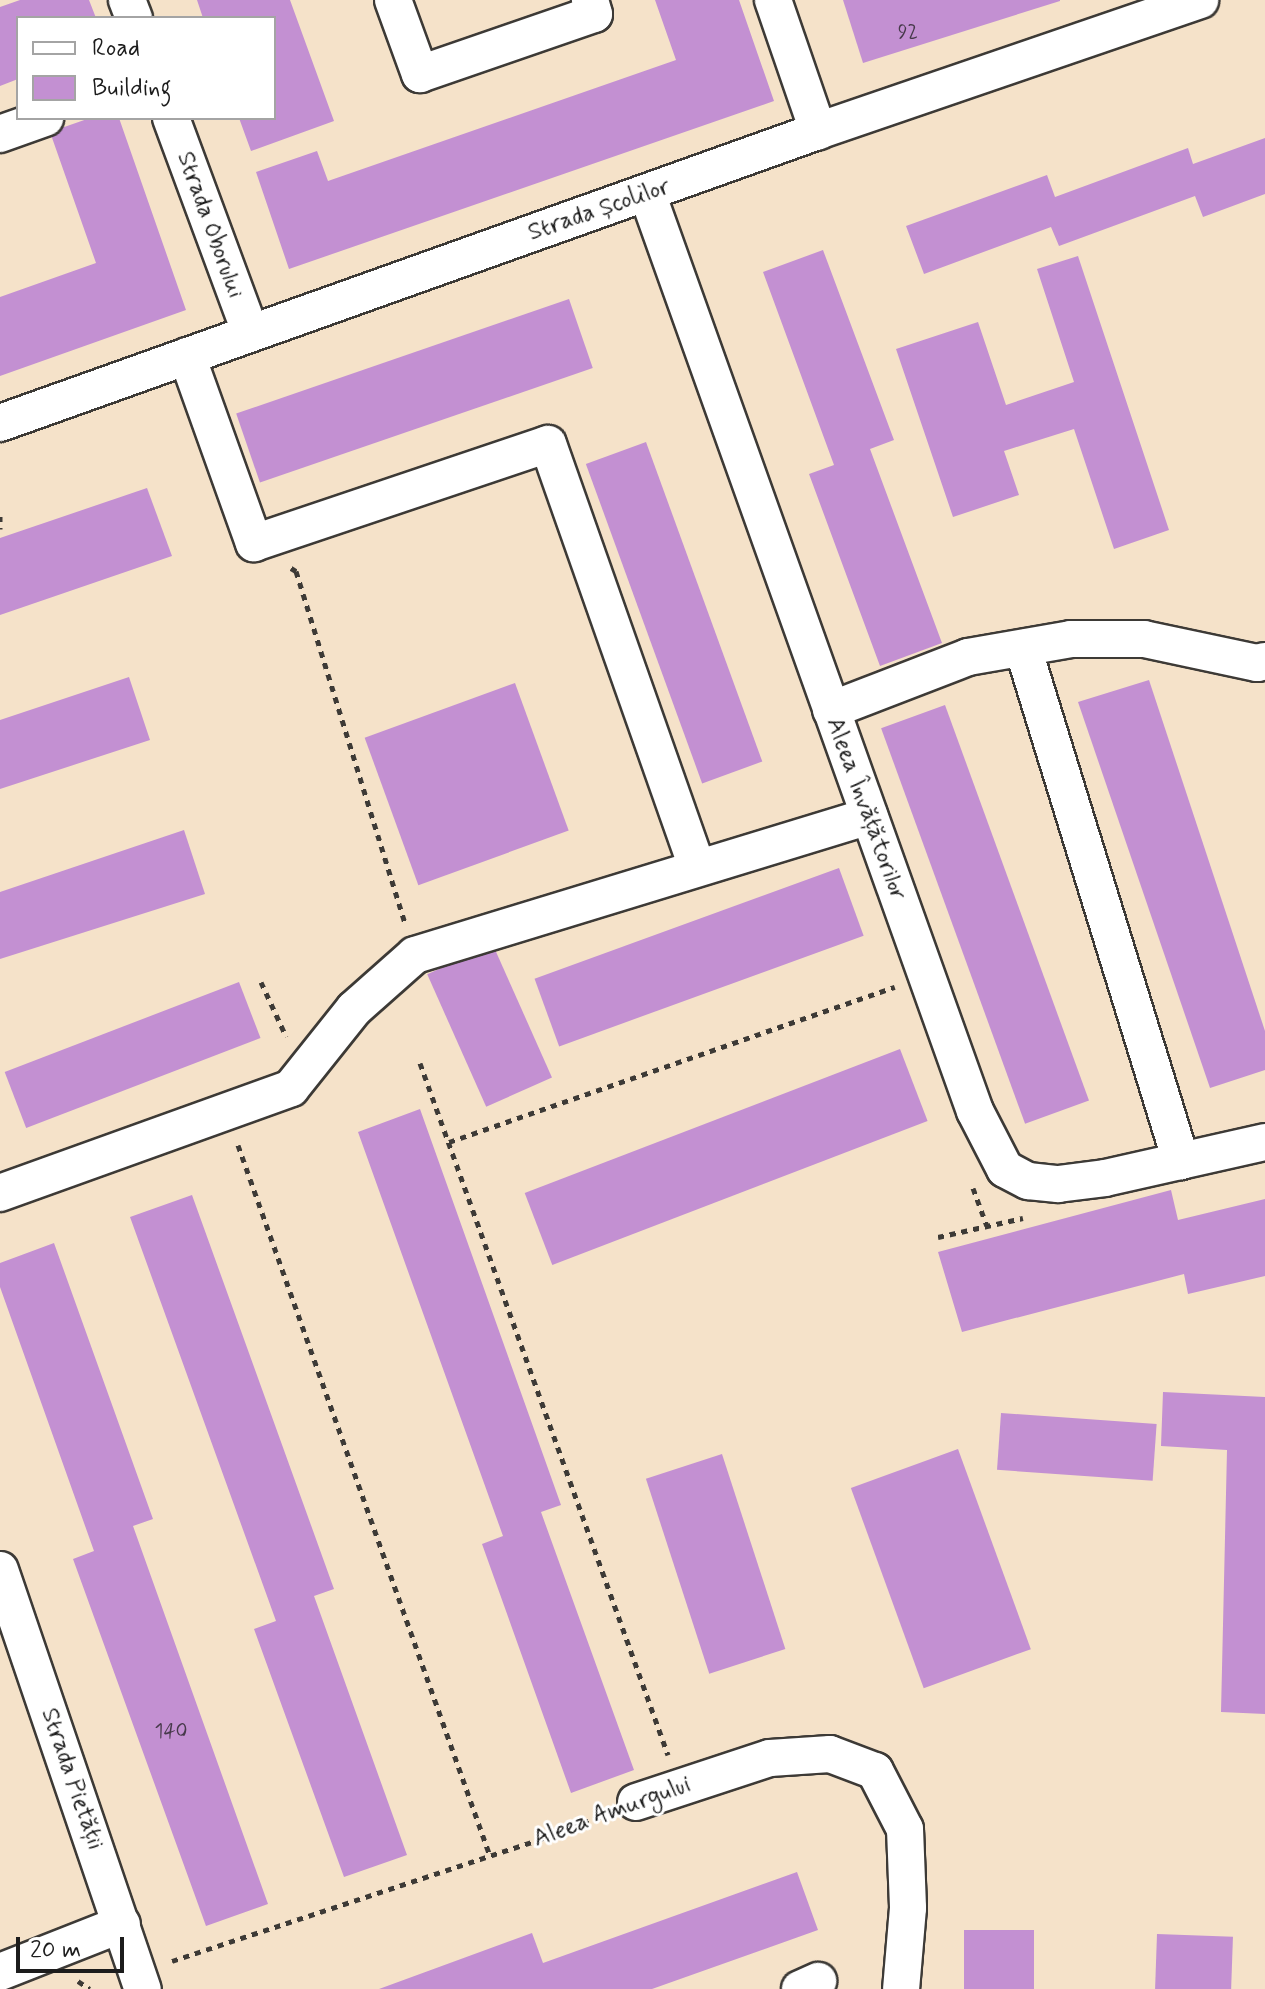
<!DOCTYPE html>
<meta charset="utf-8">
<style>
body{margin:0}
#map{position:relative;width:1265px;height:1989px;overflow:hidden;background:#f5e2c9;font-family:Mynerve,sans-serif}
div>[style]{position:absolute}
.building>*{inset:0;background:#c390d2;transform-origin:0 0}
.path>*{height:5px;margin-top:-2.5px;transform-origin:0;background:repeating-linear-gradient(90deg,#3d3a36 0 6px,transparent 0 12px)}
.roads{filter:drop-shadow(2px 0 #3d3a36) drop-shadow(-2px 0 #3d3a36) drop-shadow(0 2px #3d3a36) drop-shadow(0 -2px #3d3a36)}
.minor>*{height:36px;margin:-18px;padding:0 18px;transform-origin:18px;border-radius:18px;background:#fff}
span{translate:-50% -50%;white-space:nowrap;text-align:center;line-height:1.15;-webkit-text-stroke:6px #fff;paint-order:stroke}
.number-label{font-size:20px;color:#46394a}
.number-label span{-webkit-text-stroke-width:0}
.street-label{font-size:24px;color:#1c1c1c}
.legend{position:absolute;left:16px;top:16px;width:260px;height:104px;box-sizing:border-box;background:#fff;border:2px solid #a4a4a4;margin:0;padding:10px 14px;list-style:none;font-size:24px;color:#1c1c1c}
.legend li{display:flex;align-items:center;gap:16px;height:40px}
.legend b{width:40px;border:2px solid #a4a4a4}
.scale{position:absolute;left:16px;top:1937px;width:108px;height:36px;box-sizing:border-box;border:4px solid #1c1c1c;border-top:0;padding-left:10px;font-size:24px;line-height:28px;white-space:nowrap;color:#1c1c1c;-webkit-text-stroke:6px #fff;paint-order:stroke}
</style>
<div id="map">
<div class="building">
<i style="clip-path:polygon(20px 0,89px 0,96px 18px,18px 18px,18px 79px,0 86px,0 7px)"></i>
<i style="clip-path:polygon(197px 0,290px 0,334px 121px,251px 151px,239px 118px,274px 118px,274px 18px,203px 18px)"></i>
<i style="clip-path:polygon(655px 0,739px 0,774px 101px,289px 269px,256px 172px,317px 151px,328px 181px,676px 60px)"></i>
<i style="clip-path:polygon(843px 0,1060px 0,1060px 1px,863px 63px)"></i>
<i style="clip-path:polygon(90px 118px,119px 118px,186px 310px,0 376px,0 297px,96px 263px,50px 132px)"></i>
<i style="clip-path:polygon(1265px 138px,1265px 194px,1203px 217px,1195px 196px,1059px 246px,1051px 227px,924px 274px,906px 226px,1047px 175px,1055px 197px,1188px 148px,1193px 164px)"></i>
<i style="clip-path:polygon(823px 250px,894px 440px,870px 449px,942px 643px,880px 666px,809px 474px,834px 465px,763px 272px)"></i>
<i style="clip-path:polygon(1078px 256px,1169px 530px,1114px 549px,1074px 429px,1004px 451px,1019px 495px,953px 517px,896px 349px,978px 322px,1006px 405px,1074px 382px,1037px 269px)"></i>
<i style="left:569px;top:299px;width:73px;height:352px;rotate:71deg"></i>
<i style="left:646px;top:442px;width:340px;height:64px;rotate:70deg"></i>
<i style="clip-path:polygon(147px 488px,172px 556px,0 615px,0 538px)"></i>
<i style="clip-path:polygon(129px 677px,150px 740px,0 789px,0 720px)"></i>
<i style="clip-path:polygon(1149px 680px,1265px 1031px,1265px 1070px,1210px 1088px,1078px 702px)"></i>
<i style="left:515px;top:683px;width:157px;height:160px;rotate:70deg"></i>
<i style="left:945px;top:705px;width:421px;height:68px;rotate:70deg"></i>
<i style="clip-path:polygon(184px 830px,205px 894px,0 959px,0 892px)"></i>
<i style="left:839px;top:868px;width:72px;height:324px;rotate:70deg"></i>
<i style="left:493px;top:945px;width:145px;height:72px;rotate:66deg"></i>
<i style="left:239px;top:982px;width:60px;height:251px;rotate:69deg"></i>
<i style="left:900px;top:1049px;width:77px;height:402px;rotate:69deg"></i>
<i style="clip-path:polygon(420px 1109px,561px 1505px,541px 1512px,634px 1770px,571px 1793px,482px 1544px,503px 1536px,358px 1132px)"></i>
<i style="clip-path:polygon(1171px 1190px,1178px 1220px,1265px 1199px,1265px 1276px,1188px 1294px,1184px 1274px,962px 1332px,938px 1252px)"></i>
<i style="clip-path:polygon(192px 1195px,334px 1589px,314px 1596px,407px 1855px,344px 1877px,254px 1629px,276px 1621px,130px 1217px)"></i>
<i style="clip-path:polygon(54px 1243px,153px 1519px,133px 1526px,268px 1904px,206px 1926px,73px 1559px,94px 1551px,0 1287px,0 1263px)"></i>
<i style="clip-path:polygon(1163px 1392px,1265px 1397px,1265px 1714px,1221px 1712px,1227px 1450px,1161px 1446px)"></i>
<i style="left:1001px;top:1413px;width:156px;height:57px;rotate:4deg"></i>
<i style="left:958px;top:1449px;width:213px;height:114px;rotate:70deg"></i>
<i style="left:722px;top:1454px;width:205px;height:80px;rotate:72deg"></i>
<i style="clip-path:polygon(797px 1872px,818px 1930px,652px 1989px,379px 1989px,532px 1933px,543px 1963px)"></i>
<i style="left:964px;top:1930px;width:70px;height:59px"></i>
<i style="left:1157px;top:1934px;width:76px;height:55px;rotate:2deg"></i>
</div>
<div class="path">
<i style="left:0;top:516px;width:13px;rotate:90deg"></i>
<i style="left:291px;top:568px;width:6px;rotate:31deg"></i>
<i style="left:296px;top:571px;width:368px;rotate:72.8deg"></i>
<i style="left:261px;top:982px;width:60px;rotate:65.2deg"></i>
<i style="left:420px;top:1063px;width:735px;rotate:70.28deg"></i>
<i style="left:449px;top:1142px;width:472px;rotate:-19.2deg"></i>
<i style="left:238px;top:1145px;width:751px;rotate:70.48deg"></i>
<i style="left:973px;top:1188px;width:40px;rotate:69.8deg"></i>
<i style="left:938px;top:1237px;width:87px;rotate:-12.6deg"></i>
<i style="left:172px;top:1961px;width:385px;rotate:-18.3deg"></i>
<i style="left:538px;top:1840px;width:73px;rotate:-20.9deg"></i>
<i style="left:78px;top:1981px;width:14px;rotate:34deg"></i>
</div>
<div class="roads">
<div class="minor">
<i style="left:127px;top:0;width:19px;rotate:69deg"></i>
<i style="left:393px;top:0;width:79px;rotate:70deg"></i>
<i style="left:420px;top:74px;width:184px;rotate:-19deg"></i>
<i style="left:594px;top:14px;width:15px;rotate:-106deg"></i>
<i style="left:773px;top:0;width:139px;rotate:71deg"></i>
<i style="left:171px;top:118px;width:228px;rotate:69.7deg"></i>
<i style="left:0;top:134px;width:48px;rotate:-19.6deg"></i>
<i style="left:647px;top:193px;width:975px;rotate:70.34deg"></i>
<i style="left:975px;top:1111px;width:65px;rotate:62.7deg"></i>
<i style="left:1005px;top:1169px;width:26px;rotate:28deg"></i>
<i style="left:1028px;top:1181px;width:30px;rotate:6deg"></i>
<i style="left:1058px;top:1184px;width:47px;rotate:-7.3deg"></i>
<i style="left:1105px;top:1178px;width:164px;rotate:-12.7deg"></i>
<i style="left:187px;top:356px;width:199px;rotate:70.3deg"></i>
<i style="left:254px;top:543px;width:310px;rotate:-18.6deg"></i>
<i style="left:548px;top:444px;width:448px;rotate:70.6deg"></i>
<i style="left:0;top:423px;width:869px;rotate:-19.64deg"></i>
<i style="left:818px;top:131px;width:404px;rotate:-18.9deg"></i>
<i style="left:1023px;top:648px;width:537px;rotate:72.88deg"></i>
<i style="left:831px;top:710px;width:147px;rotate:-21.1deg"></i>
<i style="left:968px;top:657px;width:105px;rotate:-9.9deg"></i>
<i style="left:1071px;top:639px;width:73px"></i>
<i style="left:1144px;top:639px;width:116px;rotate:12deg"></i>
<i style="left:1257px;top:663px;width:8px;rotate:-14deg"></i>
<i style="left:0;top:1193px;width:309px;rotate:-19.8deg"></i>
<i style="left:291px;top:1088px;width:101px;rotate:-51.4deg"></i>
<i style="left:354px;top:1009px;width:81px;rotate:-41.5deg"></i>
<i style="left:415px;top:955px;width:475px;rotate:-17deg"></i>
<i style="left:0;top:1570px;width:443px;rotate:71.2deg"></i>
<i style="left:636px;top:1802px;width:141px;rotate:-18.2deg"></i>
<i style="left:770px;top:1758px;width:60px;rotate:-3.8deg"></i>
<i style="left:830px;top:1754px;width:48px;rotate:20.7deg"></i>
<i style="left:875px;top:1771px;width:65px;rotate:62.7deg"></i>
<i style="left:905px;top:1829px;width:79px;rotate:87.8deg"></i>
<i style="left:908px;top:1908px;width:81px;rotate:94.9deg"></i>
<i style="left:0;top:1972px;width:131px;rotate:-21.5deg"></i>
<i style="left:800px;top:1989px;width:20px;rotate:-24deg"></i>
</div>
</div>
<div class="number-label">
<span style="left:908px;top:32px">92</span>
<span style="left:171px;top:1731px">140</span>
</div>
<div class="street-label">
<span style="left:599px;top:210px;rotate:-19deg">Strada Școlilor</span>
<span style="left:210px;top:225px;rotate:70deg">Strada Oborului</span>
<span style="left:866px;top:809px;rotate:70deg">Aleea Învățătorilor</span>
<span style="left:72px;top:1779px;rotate:71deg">Strada Pietății</span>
<span style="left:612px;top:1812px;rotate:-20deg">Aleea Amurgului</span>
</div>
<ul class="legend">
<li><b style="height:10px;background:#fff"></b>Road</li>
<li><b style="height:22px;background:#c390d2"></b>Building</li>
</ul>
<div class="scale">20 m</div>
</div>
